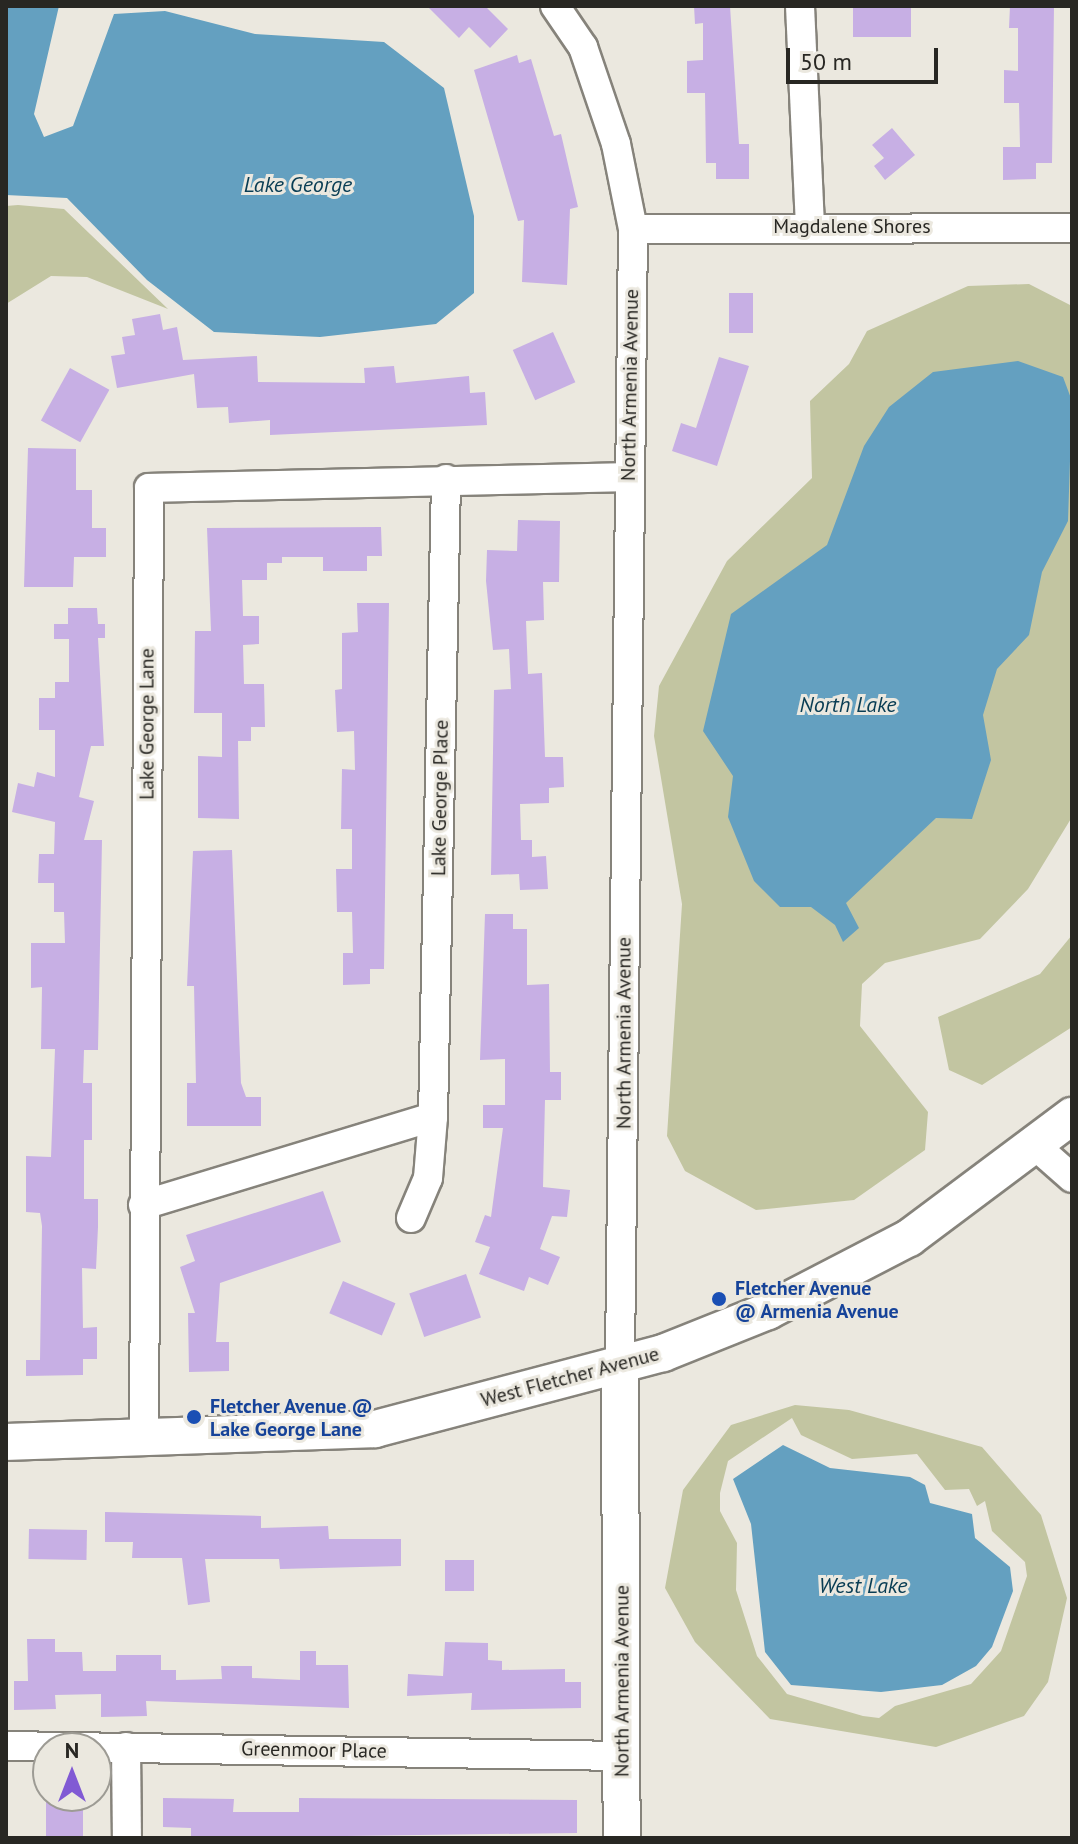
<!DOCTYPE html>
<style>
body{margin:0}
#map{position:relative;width:1078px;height:1844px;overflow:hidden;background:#ebe8df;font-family:"PT Sans",sans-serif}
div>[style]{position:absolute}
.green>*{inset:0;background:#c2c5a1}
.water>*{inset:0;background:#64a0c0}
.building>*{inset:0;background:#c7afe4;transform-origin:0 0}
.roads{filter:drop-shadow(2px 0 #86837b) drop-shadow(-2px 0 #86837b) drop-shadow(0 2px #86837b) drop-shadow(0 -2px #86837b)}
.minor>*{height:28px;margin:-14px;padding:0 14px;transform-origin:14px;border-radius:14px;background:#fff}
.major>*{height:36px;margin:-18px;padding:0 18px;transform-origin:18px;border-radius:18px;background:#fff}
.dots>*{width:22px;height:22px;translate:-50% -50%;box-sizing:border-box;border:4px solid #ebe8df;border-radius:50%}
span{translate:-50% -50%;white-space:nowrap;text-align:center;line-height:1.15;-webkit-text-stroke:6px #ebe8df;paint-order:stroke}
.street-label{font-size:20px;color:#282723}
.transit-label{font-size:20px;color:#164399;font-weight:700}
.left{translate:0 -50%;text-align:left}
.water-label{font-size:22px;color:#093d54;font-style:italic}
.frame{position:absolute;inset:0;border:8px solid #282723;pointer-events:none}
.north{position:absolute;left:32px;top:1732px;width:80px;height:80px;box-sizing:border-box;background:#ebe8df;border:2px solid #9d9b94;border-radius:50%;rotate:0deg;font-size:22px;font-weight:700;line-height:32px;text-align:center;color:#282723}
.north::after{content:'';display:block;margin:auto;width:28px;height:36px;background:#815ad4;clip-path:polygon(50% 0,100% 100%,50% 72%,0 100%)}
.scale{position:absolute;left:786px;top:48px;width:152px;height:36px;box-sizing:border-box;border:4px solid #282723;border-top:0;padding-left:10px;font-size:24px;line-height:28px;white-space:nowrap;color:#282723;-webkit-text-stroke:6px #ebe8df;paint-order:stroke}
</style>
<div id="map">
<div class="green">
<i style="clip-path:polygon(18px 205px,64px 209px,168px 309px,87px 277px,51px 276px,6px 304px,6px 206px)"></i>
<i style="clip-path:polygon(1029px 284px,1072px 306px,1072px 817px,1028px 889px,980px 939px,885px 963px,862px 984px,860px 1026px,928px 1112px,925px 1150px,854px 1200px,756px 1210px,685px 1171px,667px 1136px,682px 904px,654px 736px,659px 686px,727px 561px,812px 478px,810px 401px,849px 364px,867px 331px,968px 286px)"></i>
<i style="clip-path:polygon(1072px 935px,1072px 1027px,982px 1085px,949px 1070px,938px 1017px,1040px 974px)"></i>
<i style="clip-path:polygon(evenodd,795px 1405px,849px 1410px,982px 1447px,1041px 1515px,1067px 1598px,1048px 1682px,1024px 1716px,936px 1747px,770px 1719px,695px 1642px,665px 1588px,683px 1490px,731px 1425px,795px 1405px,792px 1418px,801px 1435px,852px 1459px,917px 1454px,945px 1490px,969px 1489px,977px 1506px,985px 1501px,992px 1531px,1025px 1562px,1027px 1576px,1001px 1651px,971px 1684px,895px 1706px,879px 1718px,863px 1716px,787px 1694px,757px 1656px,736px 1590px,737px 1543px,720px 1511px,720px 1493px,728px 1461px,792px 1418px)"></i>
</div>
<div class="water">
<i style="clip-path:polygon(6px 6px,59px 6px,34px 114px,44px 137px,73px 126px,114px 14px,165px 11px,255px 34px,384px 42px,444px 88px,474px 216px,474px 293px,436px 324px,320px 337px,214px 332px,147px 280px,67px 198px,6px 195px)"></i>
<i style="clip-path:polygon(1018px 361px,1063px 377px,1072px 401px,1068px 521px,1042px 572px,1029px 635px,997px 669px,983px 715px,991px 760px,972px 819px,936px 818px,846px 903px,859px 928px,843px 942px,835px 925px,811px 907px,780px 907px,754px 881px,728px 817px,733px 776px,703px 731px,731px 614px,827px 545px,864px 446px,889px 407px,933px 372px)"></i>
<i style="clip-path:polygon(783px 1445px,830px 1468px,910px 1477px,925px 1485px,930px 1503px,972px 1514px,975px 1538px,1010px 1567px,1013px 1591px,992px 1647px,976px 1666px,942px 1685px,881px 1692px,791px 1685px,765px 1652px,751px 1524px,733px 1479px)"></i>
</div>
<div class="building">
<i style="clip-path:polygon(427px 6px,485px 6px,508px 29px,490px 48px,469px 27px,459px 38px)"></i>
<i style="clip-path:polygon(694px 6px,730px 6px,739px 144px,749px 144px,749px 179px,716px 179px,716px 163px,706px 163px,705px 93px,687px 93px,687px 61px,703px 60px,703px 23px,695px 24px)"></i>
<i style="left:853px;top:6px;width:58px;height:31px"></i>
<i style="clip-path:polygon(1010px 6px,1054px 6px,1052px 163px,1036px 163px,1036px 179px,1003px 180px,1003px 147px,1020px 147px,1019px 103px,1004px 103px,1004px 70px,1018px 71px,1018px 28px,1009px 28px)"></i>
<i style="clip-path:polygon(517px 55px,519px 63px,531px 59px,554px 136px,561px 134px,578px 207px,570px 209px,567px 285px,522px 282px,524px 220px,518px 221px,474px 70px)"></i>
<i style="clip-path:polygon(892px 128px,915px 155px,885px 180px,874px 166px,884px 158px,872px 145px)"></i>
<i style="left:753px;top:293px;width:40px;height:24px;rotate:90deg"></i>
<i style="clip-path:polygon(160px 314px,163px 330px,177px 327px,183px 360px,257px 356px,258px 382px,365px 383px,364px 368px,394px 366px,396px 383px,469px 376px,470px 393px,485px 392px,487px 425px,270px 435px,270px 420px,229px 423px,228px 407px,197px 408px,194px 374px,117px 388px,111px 356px,125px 354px,122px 337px,135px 335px,132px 319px)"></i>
<i style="left:553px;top:332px;width:55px;height:44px;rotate:66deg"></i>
<i style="clip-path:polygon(719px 357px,749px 366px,717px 466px,672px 451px,681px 423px,696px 428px)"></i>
<i style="left:70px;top:368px;width:45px;height:60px;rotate:29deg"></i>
<i style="clip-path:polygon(28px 448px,76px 449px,76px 490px,92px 490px,92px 528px,106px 528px,106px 557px,74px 557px,73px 587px,24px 587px)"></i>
<i style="clip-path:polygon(518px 520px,560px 521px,559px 582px,543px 582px,544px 620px,526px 621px,528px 674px,542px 673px,545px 757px,563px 757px,564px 787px,549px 788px,549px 803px,520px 804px,521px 840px,532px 840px,532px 857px,546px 856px,548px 889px,520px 890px,519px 874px,491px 875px,494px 690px,511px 689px,509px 649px,493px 650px,486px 581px,487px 550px,517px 551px)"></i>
<i style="clip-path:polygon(381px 527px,382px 556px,367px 556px,367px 571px,323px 571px,323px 557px,282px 557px,282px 563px,267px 563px,267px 580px,242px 580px,243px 616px,259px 616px,259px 644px,243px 645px,244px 684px,264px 684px,265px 727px,251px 727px,251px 741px,238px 741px,239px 819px,198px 818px,198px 756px,222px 757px,222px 713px,194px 713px,195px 631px,211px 631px,207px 528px)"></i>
<i style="clip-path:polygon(357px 603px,389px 603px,384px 969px,370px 969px,370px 984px,343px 985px,343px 953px,353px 953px,352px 912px,337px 912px,336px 869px,352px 869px,352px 829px,341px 829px,342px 769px,355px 770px,354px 731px,337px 732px,335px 690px,342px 689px,342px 633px,358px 632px)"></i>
<i style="clip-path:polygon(68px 608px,97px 608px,98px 624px,105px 624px,105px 638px,98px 638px,104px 746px,91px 746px,79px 797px,94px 801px,84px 840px,102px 840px,98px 1050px,84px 1050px,83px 1083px,92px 1083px,92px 1140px,84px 1140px,84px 1199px,98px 1199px,98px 1227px,96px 1269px,82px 1268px,83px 1328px,97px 1327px,97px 1359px,83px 1359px,83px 1375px,26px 1376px,26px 1360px,40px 1360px,42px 1226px,40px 1213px,26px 1212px,26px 1156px,51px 1157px,55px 1049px,41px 1049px,42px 987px,31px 988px,31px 943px,65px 943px,64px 912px,54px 912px,54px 883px,38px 883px,39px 854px,54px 854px,55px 822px,12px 812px,18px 783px,34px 787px,37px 772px,55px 777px,55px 730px,39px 730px,39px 698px,55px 698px,55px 682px,69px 682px,69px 639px,54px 639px,54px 624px,68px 624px)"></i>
<i style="clip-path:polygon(232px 850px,241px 1083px,246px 1097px,261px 1097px,261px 1126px,187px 1126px,187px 1083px,196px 1083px,194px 986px,187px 986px,193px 851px)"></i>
<i style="clip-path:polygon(485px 914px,513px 914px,513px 929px,527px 929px,527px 985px,549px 984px,550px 1072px,561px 1072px,561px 1100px,545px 1100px,543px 1187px,570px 1190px,567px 1217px,552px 1216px,540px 1249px,560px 1257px,548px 1285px,529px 1277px,524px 1291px,479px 1274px,490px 1247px,475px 1242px,485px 1215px,491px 1217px,503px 1128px,483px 1128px,483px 1105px,505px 1105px,505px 1059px,480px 1060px)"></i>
<i style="clip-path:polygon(323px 1191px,341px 1242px,220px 1283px,216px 1342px,229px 1342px,229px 1371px,189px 1372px,188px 1313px,195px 1313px,180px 1267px,195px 1261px,186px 1235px)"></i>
<i style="left:466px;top:1274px;width:46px;height:60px;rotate:71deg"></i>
<i style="left:343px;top:1281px;width:57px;height:35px;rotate:23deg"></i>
<i style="clip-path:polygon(105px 1512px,261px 1516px,261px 1528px,328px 1526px,329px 1539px,401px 1539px,401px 1566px,280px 1569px,279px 1559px,205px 1559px,210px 1602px,188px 1605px,182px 1558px,132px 1558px,133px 1542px,105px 1542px)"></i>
<i style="left:29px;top:1529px;width:58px;height:30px;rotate:1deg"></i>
<i style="left:445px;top:1560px;width:29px;height:31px"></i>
<i style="clip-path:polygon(27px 1639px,55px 1639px,55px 1652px,82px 1652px,83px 1671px,116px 1671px,116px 1655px,161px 1655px,161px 1670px,176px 1670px,176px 1680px,222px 1679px,221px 1666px,252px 1666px,252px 1678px,300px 1680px,300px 1651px,316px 1651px,316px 1665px,348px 1665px,349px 1708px,146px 1701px,147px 1716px,101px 1717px,101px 1694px,55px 1695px,56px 1709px,14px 1710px,14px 1681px,28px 1681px)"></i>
<i style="clip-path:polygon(445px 1642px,488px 1643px,488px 1660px,502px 1661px,502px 1670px,565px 1669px,565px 1682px,581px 1682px,581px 1708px,471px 1710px,472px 1693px,407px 1696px,408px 1674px,443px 1676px)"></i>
<i style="left:46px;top:1796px;width:37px;height:42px"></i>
<i style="clip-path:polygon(163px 1798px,234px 1799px,233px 1812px,299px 1812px,299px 1798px,577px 1800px,577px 1833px,191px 1838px,191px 1828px,163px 1827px)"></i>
</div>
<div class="roads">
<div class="minor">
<i style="left:555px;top:6px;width:50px;rotate:55.7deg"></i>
<i style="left:583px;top:47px;width:102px;rotate:71.2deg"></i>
<i style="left:616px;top:144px;width:87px;rotate:78.7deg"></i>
<i style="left:633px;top:229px;width:1136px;rotate:90.66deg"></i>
<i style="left:800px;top:6px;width:219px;rotate:87.4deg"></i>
<i style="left:633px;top:229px;width:439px;rotate:-0.1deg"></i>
<i style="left:1038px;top:1148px;width:45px;rotate:41.4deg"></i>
<i style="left:143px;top:1205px;width:303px;rotate:-16.9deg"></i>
<i style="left:411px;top:1218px;width:43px;rotate:-67deg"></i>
<i style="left:428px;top:1178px;width:61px;rotate:-85.3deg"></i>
<i style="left:433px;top:1117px;width:638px;rotate:-88.83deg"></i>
<i style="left:144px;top:1441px;width:953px;rotate:-89.7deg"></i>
<i style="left:149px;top:488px;width:480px;rotate:-1.3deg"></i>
<i style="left:6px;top:1746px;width:617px;rotate:0.93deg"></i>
<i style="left:126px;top:1747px;width:91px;rotate:89.4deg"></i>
</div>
<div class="major">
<i style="left:620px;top:1365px;width:473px;rotate:89.8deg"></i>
<i style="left:6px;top:1442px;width:369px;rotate:-2deg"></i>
<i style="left:375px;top:1429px;width:298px;rotate:-14.8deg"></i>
<i style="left:663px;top:1353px;width:113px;rotate:-21.8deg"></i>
<i style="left:768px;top:1311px;width:159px;rotate:-27.4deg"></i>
<i style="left:909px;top:1238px;width:204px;rotate:-36.8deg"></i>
</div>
</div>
<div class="dots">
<i style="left:719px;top:1299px;background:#1a4fb4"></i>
<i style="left:194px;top:1417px;background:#1a4fb4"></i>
</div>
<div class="street-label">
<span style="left:852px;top:226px">Magdalene Shores</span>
<span style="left:630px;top:385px;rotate:-89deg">North Armenia Avenue</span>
<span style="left:147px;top:724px;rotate:-90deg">Lake George Lane</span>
<span style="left:440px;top:798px;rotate:-89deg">Lake George Place</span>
<span style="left:624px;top:1033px;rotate:-90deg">North Armenia Avenue</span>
<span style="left:570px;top:1377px;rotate:-15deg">West Fletcher Avenue</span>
<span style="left:622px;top:1681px;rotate:-90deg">North Armenia Avenue</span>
<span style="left:314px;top:1750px;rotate:1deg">Greenmoor Place</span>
</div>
<div class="transit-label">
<span class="left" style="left:735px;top:1300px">Fletcher Avenue<br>@ Armenia Avenue</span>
<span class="left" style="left:210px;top:1418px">Fletcher Avenue @<br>Lake George Lane</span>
</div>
<div class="water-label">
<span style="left:298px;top:185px">Lake George</span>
<span style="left:848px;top:705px">North Lake</span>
<span style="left:863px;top:1586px">West Lake</span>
</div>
<div class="frame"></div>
<div class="north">N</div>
<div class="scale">50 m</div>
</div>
